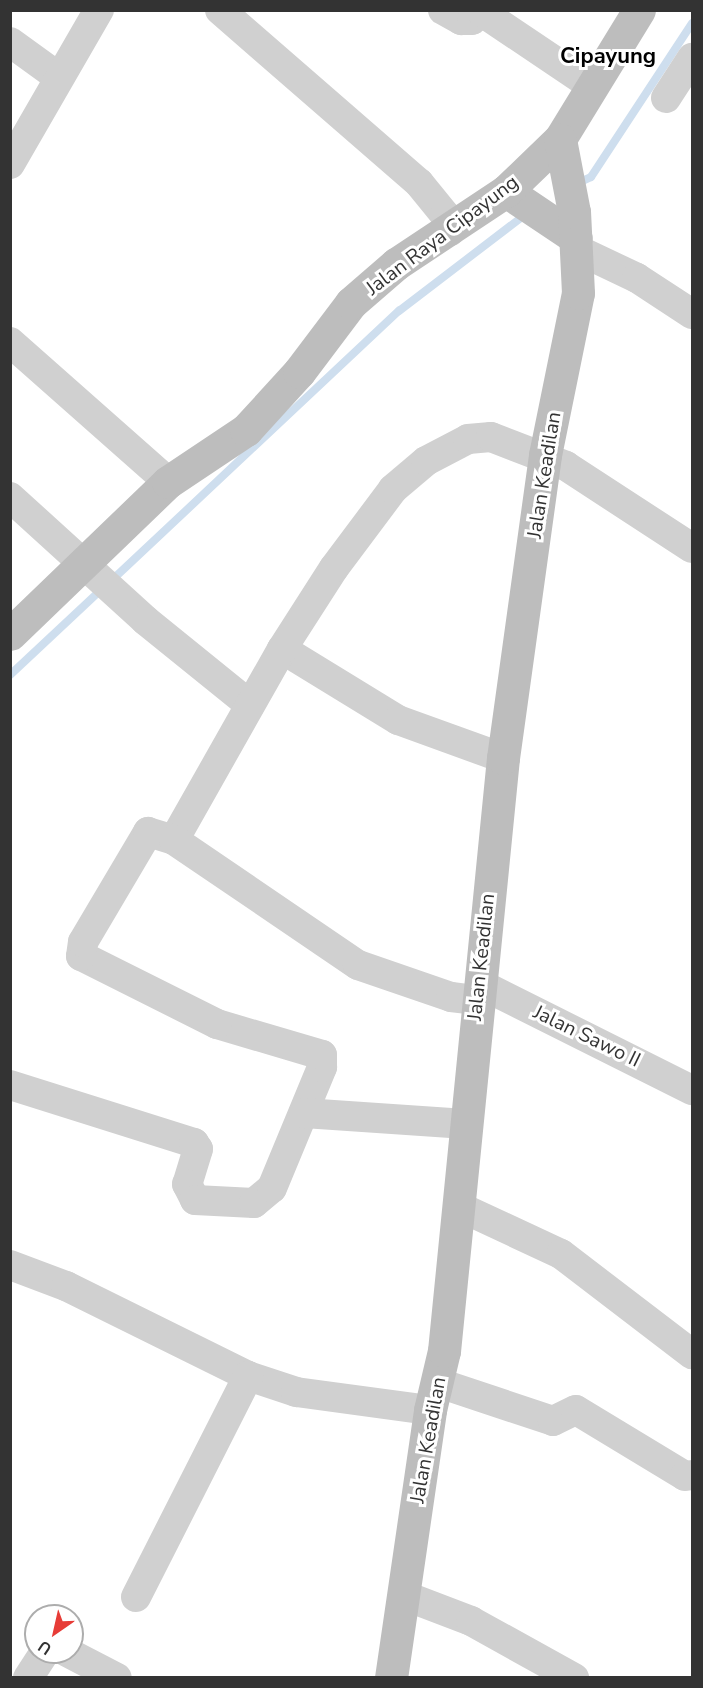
<!DOCTYPE html>
<style>
body{margin:0}
#map{position:relative;width:703px;height:1688px;overflow:hidden;background:#fff;font-family:"Nunito Sans",sans-serif}
div>[style]{position:absolute}
.stream>*{height:8px;margin:-4px;padding:0 4px;transform-origin:4px;border-radius:4px;background:#cedeee}
.street>*{height:30px;margin:-15px;padding:0 15px;transform-origin:15px;border-radius:15px;background:#d0d0d0}
.secondary>*{height:33px;margin:-16.5px;padding:0 16.5px;transform-origin:16.5px;border-radius:16.5px;background:#bdbdbd}
span{translate:-50% -50%;white-space:nowrap;text-align:center;line-height:1.15;-webkit-text-stroke:6px #fff;paint-order:stroke}
.street-label{font-size:20px;color:#333}
.quarter-label{font-size:22px;color:#000;font-weight:700}
.frame{position:absolute;inset:0;border:12px solid #333;pointer-events:none}
.north{position:absolute;left:24px;top:1604px;width:60px;height:60px;box-sizing:border-box;background:#fff;border:2px solid #adadad;border-radius:50%;rotate:214deg;font-size:16px;font-weight:700;line-height:24px;text-align:center;color:#333}
.north::after{content:'';display:block;margin:auto;width:21px;height:27px;background:#e73c37;clip-path:polygon(50% 0,100% 100%,50% 72%,0 100%)}
</style>
<div id="map">
<div class="stream">
<i style="left:578px;top:183px;width:14px;rotate:-25deg"></i>
<i style="left:591px;top:177px;width:184px;rotate:-56.7deg"></i>
<i style="left:111px;top:581px;width:395px;rotate:-43.2deg"></i>
<i style="left:399px;top:311px;width:160px;rotate:-37.4deg"></i>
<i style="left:10px;top:675px;width:126px;rotate:-43.1deg"></i>
</div>
<div class="street">
<i style="left:220px;top:10px;width:264px;rotate:41deg"></i>
<i style="left:419px;top:183px;width:41px;rotate:50.9deg"></i>
<i style="left:445px;top:215px;width:17px;rotate:73deg"></i>
<i style="left:443px;top:10px;width:21px;rotate:29deg"></i>
<i style="left:461px;top:20px;width:11px"></i>
<i style="left:472px;top:20px;width:14px;rotate:-45deg"></i>
<i style="left:482px;top:12px;width:133px;rotate:33.9deg"></i>
<i style="left:10px;top:42px;width:58px;rotate:35.9deg"></i>
<i style="left:666px;top:98px;width:48px;rotate:-57deg"></i>
<i style="left:10px;top:164px;width:178px;rotate:-60deg"></i>
<i style="left:578px;top:250px;width:65px;rotate:25.4deg"></i>
<i style="left:637px;top:278px;width:66px;rotate:33.2deg"></i>
<i style="left:10px;top:342px;width:211px;rotate:41.5deg"></i>
<i style="left:10px;top:497px;width:183px;rotate:42.3deg"></i>
<i style="left:145px;top:620px;width:135px;rotate:39deg"></i>
<i style="left:282px;top:649px;width:136px;rotate:31.5deg"></i>
<i style="left:398px;top:720px;width:112px;rotate:19.9deg"></i>
<i style="left:174px;top:840px;width:219px;rotate:-60.5deg"></i>
<i style="left:282px;top:649px;width:96px;rotate:-57.3deg"></i>
<i style="left:334px;top:568px;width:99px;rotate:-53.2deg"></i>
<i style="left:393px;top:489px;width:43px;rotate:-40.3deg"></i>
<i style="left:426px;top:461px;width:47px;rotate:-27.6deg"></i>
<i style="left:468px;top:439px;width:23px;rotate:-5deg"></i>
<i style="left:491px;top:437px;width:80px;rotate:21.1deg"></i>
<i style="left:566px;top:466px;width:150px;rotate:33.1deg"></i>
<i style="left:480px;top:984px;width:237px;rotate:26.6deg"></i>
<i style="left:10px;top:1085px;width:193px;rotate:17.5deg"></i>
<i style="left:194px;top:1143px;width:7px;rotate:56deg"></i>
<i style="left:198px;top:1149px;width:37px;rotate:107deg"></i>
<i style="left:187px;top:1184px;width:18px;rotate:63deg"></i>
<i style="left:195px;top:1200px;width:59px;rotate:2.9deg"></i>
<i style="left:254px;top:1203px;width:23px;rotate:-40deg"></i>
<i style="left:272px;top:1188px;width:131px;rotate:-67.5deg"></i>
<i style="left:322px;top:1067px;width:12px;rotate:-90deg"></i>
<i style="left:322px;top:1055px;width:109px;rotate:-163.6deg"></i>
<i style="left:217px;top:1024px;width:152px;rotate:-153.4deg"></i>
<i style="left:81px;top:956px;width:14px;rotate:-82deg"></i>
<i style="left:83px;top:942px;width:128px;rotate:-59.4deg"></i>
<i style="left:148px;top:832px;width:27px;rotate:17deg"></i>
<i style="left:174px;top:840px;width:222px;rotate:34.2deg"></i>
<i style="left:358px;top:965px;width:98px;rotate:19deg"></i>
<i style="left:451px;top:997px;width:26px;rotate:7deg"></i>
<i style="left:304px;top:1113px;width:162px;rotate:3.9deg"></i>
<i style="left:460px;top:1207px;width:111px;rotate:25deg"></i>
<i style="left:561px;top:1254px;width:165px;rotate:37.4deg"></i>
<i style="left:10px;top:1265px;width:60px;rotate:20.6deg"></i>
<i style="left:66px;top:1286px;width:203px;rotate:26.3deg"></i>
<i style="left:248px;top:1376px;width:51px;rotate:18.4deg"></i>
<i style="left:296px;top:1392px;width:135px;rotate:7.7deg"></i>
<i style="left:439px;top:1383px;width:120px;rotate:18.4deg"></i>
<i style="left:553px;top:1421px;width:25px;rotate:-26deg"></i>
<i style="left:576px;top:1410px;width:127px;rotate:31.2deg"></i>
<i style="left:685px;top:1476px;width:7px;rotate:-8deg"></i>
<i style="left:403px;top:1595px;width:73px;rotate:20.9deg"></i>
<i style="left:471px;top:1621px;width:118px;rotate:29deg"></i>
<i style="left:136px;top:1597px;width:248px;rotate:-63.1deg"></i>
<i style="left:67px;top:1652px;width:56px;rotate:27.5deg"></i>
<i style="left:28px;top:1678px;width:31px;rotate:-57deg"></i>
</div>
<div class="secondary">
<i style="left:506px;top:191px;width:84px;rotate:33.9deg"></i>
<i style="left:10px;top:634px;width:219px;rotate:-43.9deg"></i>
<i style="left:168px;top:482px;width:94px;rotate:-33.7deg"></i>
<i style="left:246px;top:430px;width:79px;rotate:-47.6deg"></i>
<i style="left:299px;top:372px;width:86px;rotate:-53deg"></i>
<i style="left:351px;top:303px;width:60px;rotate:-40.9deg"></i>
<i style="left:396px;top:264px;width:132px;rotate:-33.6deg"></i>
<i style="left:506px;top:191px;width:75px;rotate:-43.9deg"></i>
<i style="left:560px;top:139px;width:151px;rotate:-58.5deg"></i>
<i style="left:391px;top:1678px;width:271px;rotate:-81.7deg"></i>
<i style="left:430px;top:1410px;width:61px;rotate:-76.7deg"></i>
<i style="left:444px;top:1351px;width:596px;rotate:-84.32deg"></i>
<i style="left:503px;top:758px;width:306px;rotate:-82.1deg"></i>
<i style="left:545px;top:455px;width:165px;rotate:-78.5deg"></i>
<i style="left:578px;top:293px;width:81px;rotate:-92.8deg"></i>
<i style="left:574px;top:212px;width:74px;rotate:-100.9deg"></i>
</div>
<div class="street-label">
<span style="left:442px;top:235px;rotate:-37deg">Jalan Raya Cipayung</span>
<span style="left:544px;top:475px;rotate:-81deg">Jalan Keadilan</span>
<span style="left:481px;top:957px;rotate:-84deg">Jalan Keadilan</span>
<span style="left:587px;top:1036px;rotate:26deg">Jalan Sawo II</span>
<span style="left:428px;top:1440px;rotate:-80deg">Jalan Keadilan</span>
</div>
<div class="quarter-label">
<span style="left:608px;top:57px">Cipayung</span>
</div>
<div class="frame"></div>
<div class="north">U</div>
</div>
